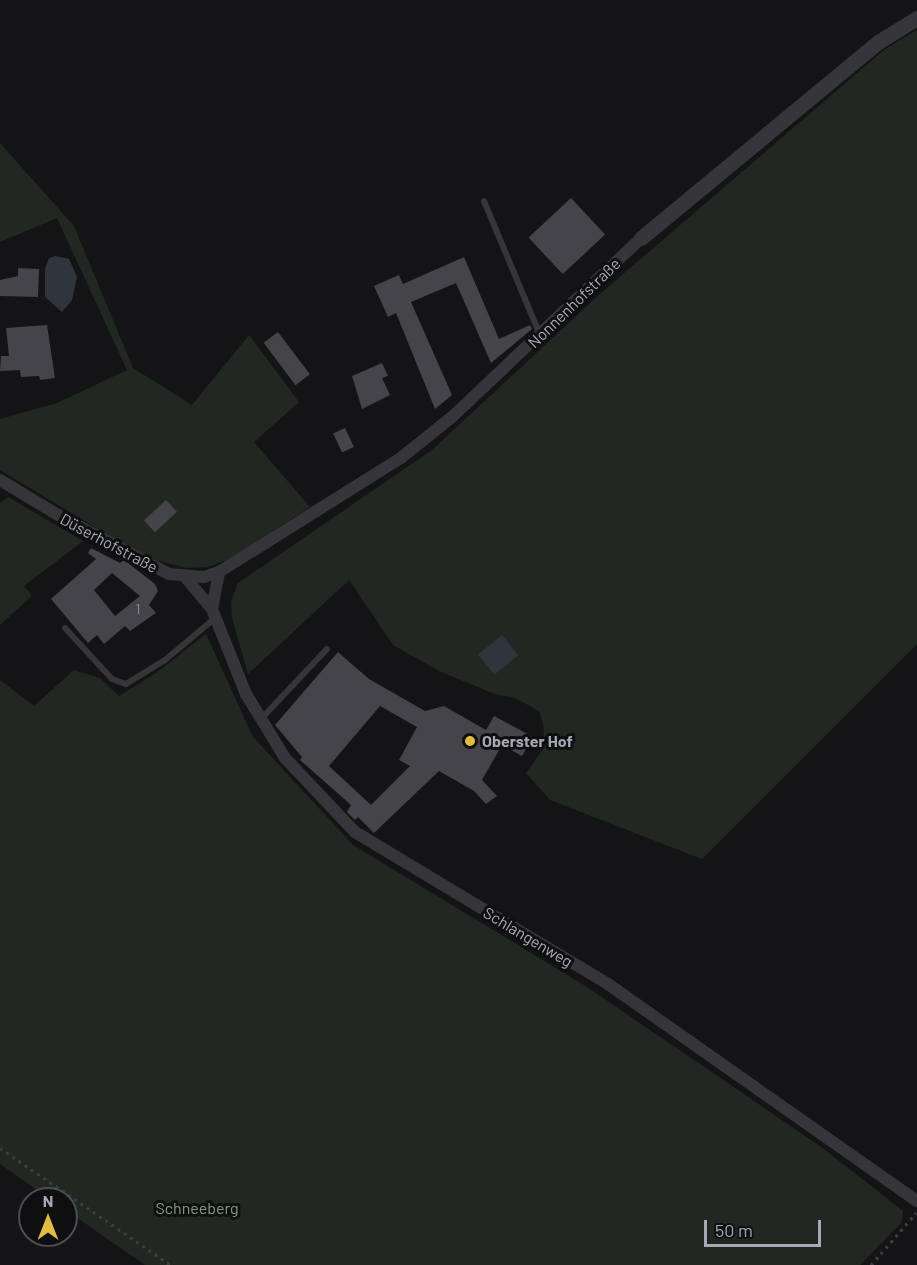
<!DOCTYPE html>
<meta charset="utf-8">
<style>
body{margin:0}
#map{position:relative;width:917px;height:1265px;overflow:hidden;background:#141416;font-family:Barlow,sans-serif}
div>[style]{position:absolute}
.green>*{inset:0;background:#212822}
.water>*{inset:0;background:#2f353d;transform-origin:0 0}
.building>*{inset:0;background:#444449;transform-origin:0 0}
.path>*{height:3px;margin-top:-1.5px;transform-origin:0;background:repeating-linear-gradient(90deg,#3c3d41 0 3px,transparent 0 7.5px)}
.service>*{height:6px;margin:-3px;padding:0 3px;transform-origin:3px;border-radius:3px;background:#36363a}
.minor>*{height:12px;margin:-6px;padding:0 6px;transform-origin:6px;border-radius:6px;background:#36363a}
.tertiary>*{height:15px;margin:-7.5px;padding:0 7.5px;transform-origin:7.5px;border-radius:7.5px;background:#36363a}
.dots>*{width:16px;height:16px;translate:-50% -50%;box-sizing:border-box;border:3px solid #0f0f11;border-radius:50%}
span{translate:-50% -50%;white-space:nowrap;text-align:center;line-height:1.15;-webkit-text-stroke:6px #0f0f11;paint-order:stroke}
.number-label{font-size:14px;color:#8e909a}
.number-label span{-webkit-text-stroke-width:0}
.street-label{font-size:16px;color:#a7aab5}
.poi-label{font-size:16px;color:#a7aab5;font-weight:700}
.left{translate:0 -50%;text-align:left}
.park-label{font-size:16px;color:#809e85}
.north{position:absolute;left:18px;top:1187px;width:60px;height:60px;box-sizing:border-box;background:#0f0f11;border:2px solid #4c4d53;border-radius:50%;rotate:0deg;font-size:16px;font-weight:700;line-height:24px;text-align:center;color:#a7aab5}
.north::after{content:'';display:block;margin:auto;width:21px;height:27px;background:#dfbc43;clip-path:polygon(50% 0,100% 100%,50% 72%,0 100%)}
.scale{position:absolute;left:704px;top:1220px;width:117px;height:27px;box-sizing:border-box;border:3px solid #a7aab5;border-top:0;padding-left:8px;font-size:18px;line-height:21px;white-space:nowrap;color:#a7aab5;-webkit-text-stroke:4px #0f0f11;paint-order:stroke}
</style>
<div id="map">
<div class="green">
<i style="clip-path:polygon(917px 30px,917px 644px,702px 859px,550px 800px,526px 773px,543px 749px,544px 728px,539px 711px,515px 698px,495px 694px,439px 671px,393px 645px,349px 580px,248px 674px,232px 618px,231px 601px,238px 583px,432px 450px,600px 294px,884px 50px)"></i>
<i style="clip-path:polygon(0 143px,74px 226px,133px 368px,192px 405px,249px 335px,299px 402px,254px 442px,310px 507px,229px 559px,208px 567px,187px 568px,155px 560px,121px 543px,0 470px,0 419px,57px 403px,127px 370px,57px 218px,0 242px)"></i>
<i style="clip-path:polygon(8px 497px,83px 541px,24px 586px,32px 596px,0 625px,0 503px)"></i>
<i style="clip-path:polygon(206px 634px,253px 737px,353px 845px,587px 987px,820px 1146px,903px 1211px,902px 1222px,860px 1265px,145px 1265px,66px 1210px,66px 1199px,50px 1199px,0 1164px,0 680px,34px 706px,74px 670px,100px 678px,119px 696px,156px 673px)"></i>
</div>
<div class="water">
<i style="clip-path:polygon(55px 256px,69px 259px,77px 277px,72px 300px,62px 312px,45px 297px,45px 269px,49px 258px)"></i>
<i style="left:502px;top:635px;width:26px;height:31px;rotate:51deg"></i>
</div>
<div class="building">
<i style="left:571px;top:198px;width:50px;height:58px;rotate:47deg"></i>
<i style="clip-path:polygon(464px 257px,499px 339px,530px 325px,532px 329px,491px 363px,456px 283px,411px 302px,452px 395px,435px 409px,396px 313px,388px 317px,374px 286px,399px 275px,403px 284px)"></i>
<i style="clip-path:polygon(18px 268px,39px 269px,38px 297px,0 296px,0 280px,18px 276px)"></i>
<i style="clip-path:polygon(47px 325px,55px 378px,40px 380px,39px 376px,21px 377px,20px 370px,0 371px,1px 356px,9px 356px,6px 328px)"></i>
<i style="left:278px;top:332px;width:53px;height:18px;rotate:53deg"></i>
<i style="clip-path:polygon(382px 363px,388px 376px,382px 378px,390px 395px,362px 409px,352px 376px)"></i>
<i style="left:345px;top:428px;width:21px;height:13px;rotate:65deg"></i>
<i style="left:166px;top:500px;width:16px;height:30px;rotate:47deg"></i>
<i style="clip-path:polygon(evenodd,91px 548px,120px 563px,124px 560px,155px 584px,158px 591px,149px 605px,156px 613px,130px 631px,125px 626px,104px 644px,97px 635px,88px 643px,51px 599px,96px 559px,88px 553px,91px 548px,112px 573px,140px 596px,115px 616px,94px 590px,112px 573px)"></i>
<i style="clip-path:polygon(evenodd,338px 652px,369px 679px,425px 711px,444px 706px,486px 730px,494px 716px,533px 737px,522px 756px,502px 745px,482px 780px,497px 796px,486px 804px,474px 791px,439px 771px,374px 833px,358px 817px,355px 820px,347px 812px,351px 805px,300px 760px,302px 757px,275px 725px,338px 652px,380px 706px,417px 727px,399px 760px,410px 766px,371px 805px,329px 766px,380px 706px)"></i>
</div>
<div class="path">
<i style="left:0;top:1148px;width:207px;rotate:34.4deg"></i>
<i style="left:871px;top:1265px;width:69px;rotate:-49.1deg"></i>
</div>
<div class="service">
<i style="left:484px;top:201px;width:145px;rotate:67.3deg"></i>
<i style="left:65px;top:628px;width:69px;rotate:47.3deg"></i>
<i style="left:112px;top:679px;width:15px;rotate:20deg"></i>
<i style="left:126px;top:684px;width:46px;rotate:-31.6deg"></i>
<i style="left:165px;top:660px;width:65px;rotate:-40deg"></i>
<i style="left:261px;top:719px;width:96px;rotate:-46.7deg"></i>
</div>
<div class="minor">
<i style="left:0;top:480px;width:68px;rotate:31.1deg"></i>
<i style="left:58px;top:515px;width:126px;rotate:28deg"></i>
<i style="left:169px;top:574px;width:35px;rotate:5deg"></i>
<i style="left:204px;top:577px;width:16px;rotate:-18deg"></i>
<i style="left:219px;top:572px;width:216px;rotate:-32.1deg"></i>
<i style="left:402px;top:457px;width:64px;rotate:-38.7deg"></i>
<i style="left:452px;top:417px;width:260px;rotate:-43.4deg"></i>
<i style="left:185px;top:577px;width:42px;rotate:49.8deg"></i>
<i style="left:212px;top:609px;width:92px;rotate:68.2deg"></i>
<i style="left:246px;top:694px;width:75px;rotate:58.6deg"></i>
<i style="left:285px;top:758px;width:102px;rotate:46.6deg"></i>
<i style="left:355px;top:832px;width:295px;rotate:31deg"></i>
<i style="left:608px;top:984px;width:378px;rotate:35.1deg"></i>
<i style="left:212px;top:609px;width:38px;rotate:-79deg"></i>
</div>
<div class="tertiary">
<i style="left:641px;top:238px;width:308px;rotate:-39.6deg"></i>
<i style="left:878px;top:42px;width:46px;rotate:-31.6deg"></i>
</div>
<div class="dots">
<i style="left:470px;top:741px;background:#dfbc43"></i>
</div>
<div class="number-label">
<span style="left:138px;top:609px">1</span>
</div>
<div class="street-label">
<span style="left:574px;top:303px;rotate:-44deg">Nonnenhofstraße</span>
<span style="left:109px;top:543px;rotate:28deg">Düserhofstraße</span>
<span style="left:528px;top:937px;rotate:31deg">Schlangenweg</span>
</div>
<div class="poi-label">
<span class="left" style="left:482px;top:741px">Oberster Hof</span>
</div>
<div class="park-label">
<span style="left:197px;top:1208px">Schneeberg</span>
</div>
<div class="north">N</div>
<div class="scale">50 m</div>
</div>
